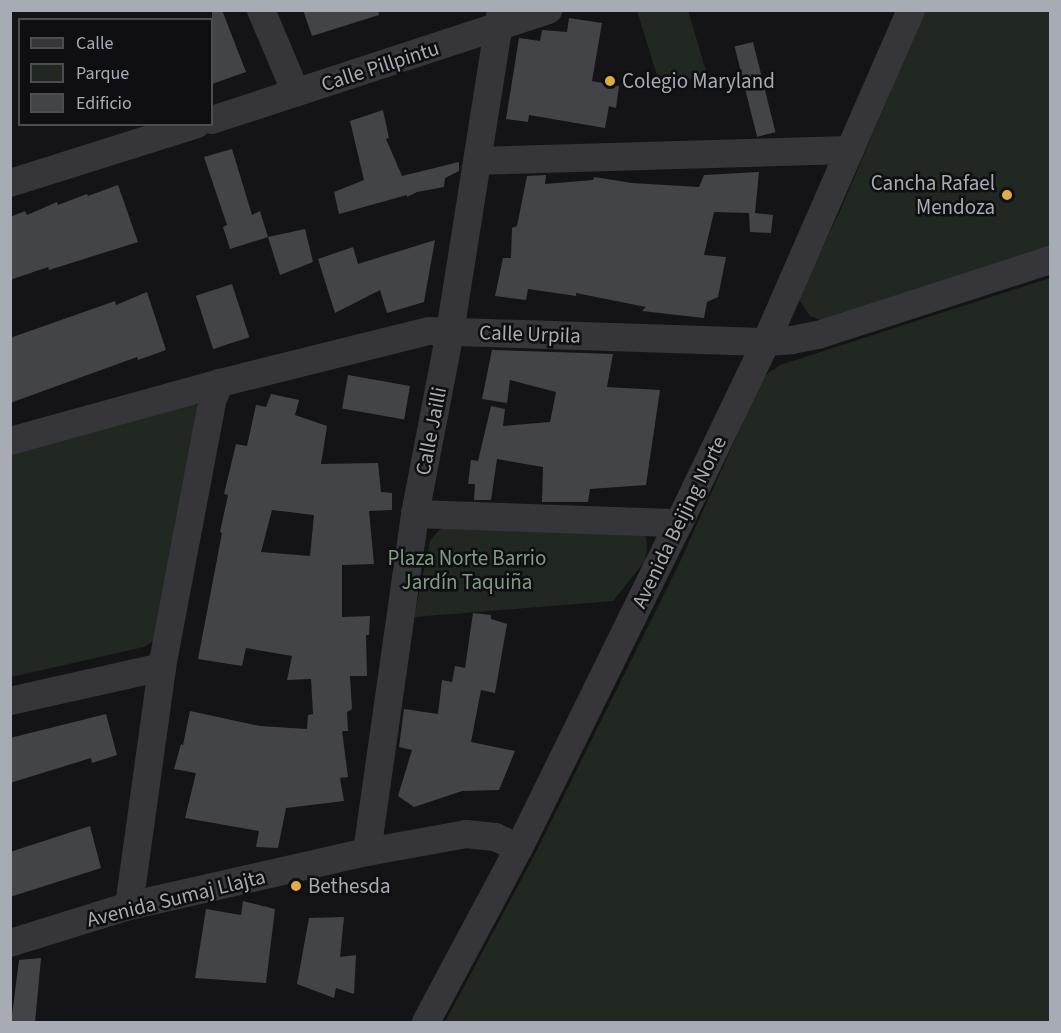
<!DOCTYPE html>
<meta charset="utf-8">
<style>
body{margin:0}
#map{position:relative;width:1061px;height:1033px;overflow:hidden;background:#141416;font-family:"Source Sans 3",sans-serif}
div>[style]{position:absolute}
.green>*{inset:0;background:#212822}
.building>*{inset:0;background:#434448;transform-origin:0 0}
.minor>*{height:28px;margin:-14px;padding:0 14px;transform-origin:14px;border-radius:14px;background:#36363a}
.dots>*{width:16px;height:16px;translate:-50% -50%;box-sizing:border-box;border:3px solid #0f0f11;border-radius:50%}
span{translate:-50% -50%;white-space:nowrap;text-align:center;line-height:1.15;-webkit-text-stroke:5px #0f0f11;paint-order:stroke}
.street-label{font-size:21px;color:#a7abb4}
.poi-label{font-size:21px;color:#a7abb4}
.left{translate:0 -50%;text-align:left}
.right{translate:-100% -50%;text-align:right}
.park-label{font-size:21px;color:#809d82}
.frame{position:absolute;inset:0;border:12px solid #a7abb4;pointer-events:none}
.legend{position:absolute;left:18px;top:18px;width:195px;height:108px;box-sizing:border-box;background:#0f0f11;border:2px solid #4c4d52;margin:0;padding:8px 10px;list-style:none;font-size:18px;color:#a7abb4}
.legend li{display:flex;align-items:center;gap:12px;height:30px}
.legend b{width:30px;border:2px solid #4c4d52}
</style>
<div id="map">
<div class="green">
<i style="clip-path:polygon(637px 11px,688px 11px,707px 74px,661px 88px)"></i>
<i style="clip-path:polygon(925px 11px,1050px 11px,1050px 248px,821px 320px,810px 316px,798px 298px,840px 211px)"></i>
<i style="clip-path:polygon(1050px 278px,1050px 1022px,445px 1022px,534px 856px,679px 564px,764px 376px,780px 365px)"></i>
<i style="clip-path:polygon(195px 403px,197px 407px,153px 641px,144px 647px,11px 677px,11px 446px)"></i>
<i style="clip-path:polygon(448px 527px,635px 533px,646px 537px,647px 549px,645px 561px,613px 601px,414px 617px,430px 541px,438px 531px)"></i>
</div>
<div class="building">
<i style="clip-path:polygon(212px 10px,222px 10px,246px 72px,212px 84px)"></i>
<i style="clip-path:polygon(303px 10px,378px 10px,379px 15px,312px 36px)"></i>
<i style="clip-path:polygon(569px 18px,602px 23px,592px 81px,619px 86px,616px 108px,609px 106px,605px 128px,529px 115px,528px 122px,506px 119px,519px 38px,540px 41px,542px 30px,567px 32px)"></i>
<i style="left:753px;top:42px;width:93px;height:19px;rotate:76deg"></i>
<i style="clip-path:polygon(383px 110px,389px 138px,386px 139px,402px 176px,459px 162px,459px 171px,445px 178px,444px 187px,417px 192px,407px 197px,407px 195px,339px 214px,334px 192px,364px 180px,350px 121px)"></i>
<i style="clip-path:polygon(232px 149px,252px 215px,260px 211px,268px 237px,230px 249px,223px 227px,227px 225px,204px 157px)"></i>
<i style="clip-path:polygon(759px 172px,755px 213px,773px 215px,771px 233px,750px 232px,749px 213px,714px 212px,704px 255px,726px 257px,718px 297px,707px 302px,704px 318px,642px 311px,646px 307px,576px 293px,576px 296px,528px 289px,526px 300px,495px 296px,503px 258px,511px 258px,512px 228px,517px 226px,527px 176px,546px 175px,545px 184px,593px 180px,594px 177px,632px 183px,699px 187px,704px 175px)"></i>
<i style="clip-path:polygon(118px 185px,138px 242px,49px 270px,48px 267px,10px 280px,10px 217px,25px 211px,27px 215px,57px 202px,58px 205px,87px 194px,88px 196px)"></i>
<i style="clip-path:polygon(305px 229px,313px 262px,280px 275px,268px 237px)"></i>
<i style="clip-path:polygon(435px 240px,424px 302px,387px 313px,380px 290px,335px 313px,318px 259px,353px 247px,358px 264px)"></i>
<i style="left:232px;top:284px;width:56px;height:38px;rotate:72deg"></i>
<i style="clip-path:polygon(147px 292px,166px 350px,138px 360px,137px 357px,10px 403px,10px 338px,115px 301px,116px 305px)"></i>
<i style="clip-path:polygon(492px 350px,613px 354px,607px 387px,660px 390px,646px 485px,590px 489px,588px 502px,542px 502px,543px 467px,497px 459px,491px 500px,474px 500px,475px 484px,468px 484px,471px 460px,478px 461px,491px 406px,505px 409px,503px 426px,550px 422px,556px 392px,510px 380px,507px 403px,482px 399px)"></i>
<i style="left:348px;top:375px;width:63px;height:34px;rotate:10deg"></i>
<i style="clip-path:polygon(evenodd,271px 394px,299px 400px,295px 415px,327px 426px,321px 464px,378px 463px,381px 492px,392px 493px,392px 510px,369px 511px,374px 564px,342px 565px,342px 617px,370px 616px,369px 635px,366px 635px,367px 676px,350px 676px,352px 709px,347px 712px,348px 731px,342px 731px,348px 777px,340px 778px,344px 801px,286px 808px,278px 848px,256px 847px,259px 831px,185px 818px,196px 773px,174px 769px,181px 744px,183px 745px,190px 711px,260px 726px,307px 729px,308px 715px,313px 714px,311px 679px,287px 680px,292px 656px,246px 648px,242px 666px,198px 659px,222px 533px,220px 532px,228px 495px,224px 494px,236px 444px,247px 446px,256px 405px,266px 407px,271px 394px,272px 510px,314px 515px,310px 556px,261px 552px,272px 510px)"></i>
<i style="clip-path:polygon(473px 613px,491px 615px,491px 619px,507px 624px,495px 693px,481px 690px,471px 742px,515px 751px,499px 790px,462px 791px,414px 807px,398px 796px,412px 750px,399px 747px,404px 709px,438px 714px,442px 680px,452px 682px,455px 666px,465px 668px)"></i>
<i style="clip-path:polygon(106px 714px,117px 755px,92px 763px,91px 758px,10px 783px,10px 738px)"></i>
<i style="clip-path:polygon(90px 826px,101px 868px,10px 897px,10px 852px)"></i>
<i style="clip-path:polygon(243px 901px,275px 909px,266px 983px,195px 978px,206px 909px,241px 915px)"></i>
<i style="clip-path:polygon(344px 917px,340px 957px,356px 955px,354px 994px,336px 988px,334px 998px,297px 984px,309px 918px)"></i>
<i style="clip-path:polygon(41px 958px,35px 1023px,11px 1023px,19px 960px)"></i>
</div>
<div class="minor">
<i style="left:261px;top:10px;width:90px;rotate:67.1deg"></i>
<i style="left:212px;top:120px;width:354px;rotate:-18.1deg"></i>
<i style="left:478px;top:161px;width:372px;rotate:-1.7deg"></i>
<i style="left:10px;top:183px;width:196px;rotate:-17.5deg"></i>
<i style="left:10px;top:441px;width:218px;rotate:-15.4deg"></i>
<i style="left:220px;top:383px;width:215px;rotate:-14deg"></i>
<i style="left:429px;top:331px;width:337px;rotate:1.9deg"></i>
<i style="left:766px;top:342px;width:26px;rotate:-4deg"></i>
<i style="left:792px;top:340px;width:26px;rotate:-11deg"></i>
<i style="left:818px;top:335px;width:244px;rotate:-17.9deg"></i>
<i style="left:415px;top:514px;width:264px;rotate:2deg"></i>
<i style="left:10px;top:701px;width:156px;rotate:-12.6deg"></i>
<i style="left:367px;top:852px;width:341px;rotate:-81.9deg"></i>
<i style="left:415px;top:514px;width:185px;rotate:-79.1deg"></i>
<i style="left:450px;top:332px;width:326px;rotate:-81deg"></i>
<i style="left:129px;top:906px;width:241px;rotate:-82.1deg"></i>
<i style="left:162px;top:667px;width:274px;rotate:-79.3deg"></i>
<i style="left:213px;top:398px;width:17px;rotate:-65deg"></i>
<i style="left:10px;top:943px;width:125px;rotate:-17.3deg"></i>
<i style="left:129px;top:906px;width:244px;rotate:-12.8deg"></i>
<i style="left:367px;top:852px;width:101px;rotate:-10.3deg"></i>
<i style="left:466px;top:834px;width:29px;rotate:6deg"></i>
<i style="left:495px;top:837px;width:26px;rotate:25deg"></i>
<i style="left:426px;top:1022px;width:197px;rotate:-61.9deg"></i>
<i style="left:519px;top:848px;width:362px;rotate:-63.8deg"></i>
<i style="left:679px;top:523px;width:201px;rotate:-64.3deg"></i>
<i style="left:766px;top:342px;width:362px;rotate:-66.4deg"></i>
</div>
<div class="dots">
<i style="left:610px;top:81px;background:#deab44"></i>
<i style="left:1007px;top:195px;background:#deab44"></i>
<i style="left:296px;top:886px;background:#deab44"></i>
</div>
<div class="street-label">
<span style="left:380px;top:66px;rotate:-18deg">Calle Pillpintu</span>
<span style="left:530px;top:334px;rotate:2deg">Calle Urpila</span>
<span style="left:431px;top:431px;rotate:-79deg">Calle Jailli</span>
<span style="left:679px;top:522px;rotate:-64deg">Avenida Beijing Norte</span>
<span style="left:176px;top:898px;rotate:-14deg">Avenida Sumaj Llajta</span>
</div>
<div class="poi-label">
<span class="left" style="left:622px;top:81px">Colegio Maryland</span>
<span class="right" style="left:995px;top:195px">Cancha Rafael<br>Mendoza</span>
<span class="left" style="left:308px;top:886px">Bethesda</span>
</div>
<div class="park-label">
<span style="left:467px;top:570px">Plaza Norte Barrio<br>Jardín Taquiña</span>
</div>
<div class="frame"></div>
<ul class="legend">
<li><b style="height:8px;background:#36363a"></b>Calle</li>
<li><b style="height:16px;background:#212822"></b>Parque</li>
<li><b style="height:16px;background:#434448"></b>Edificio</li>
</ul>
</div>
